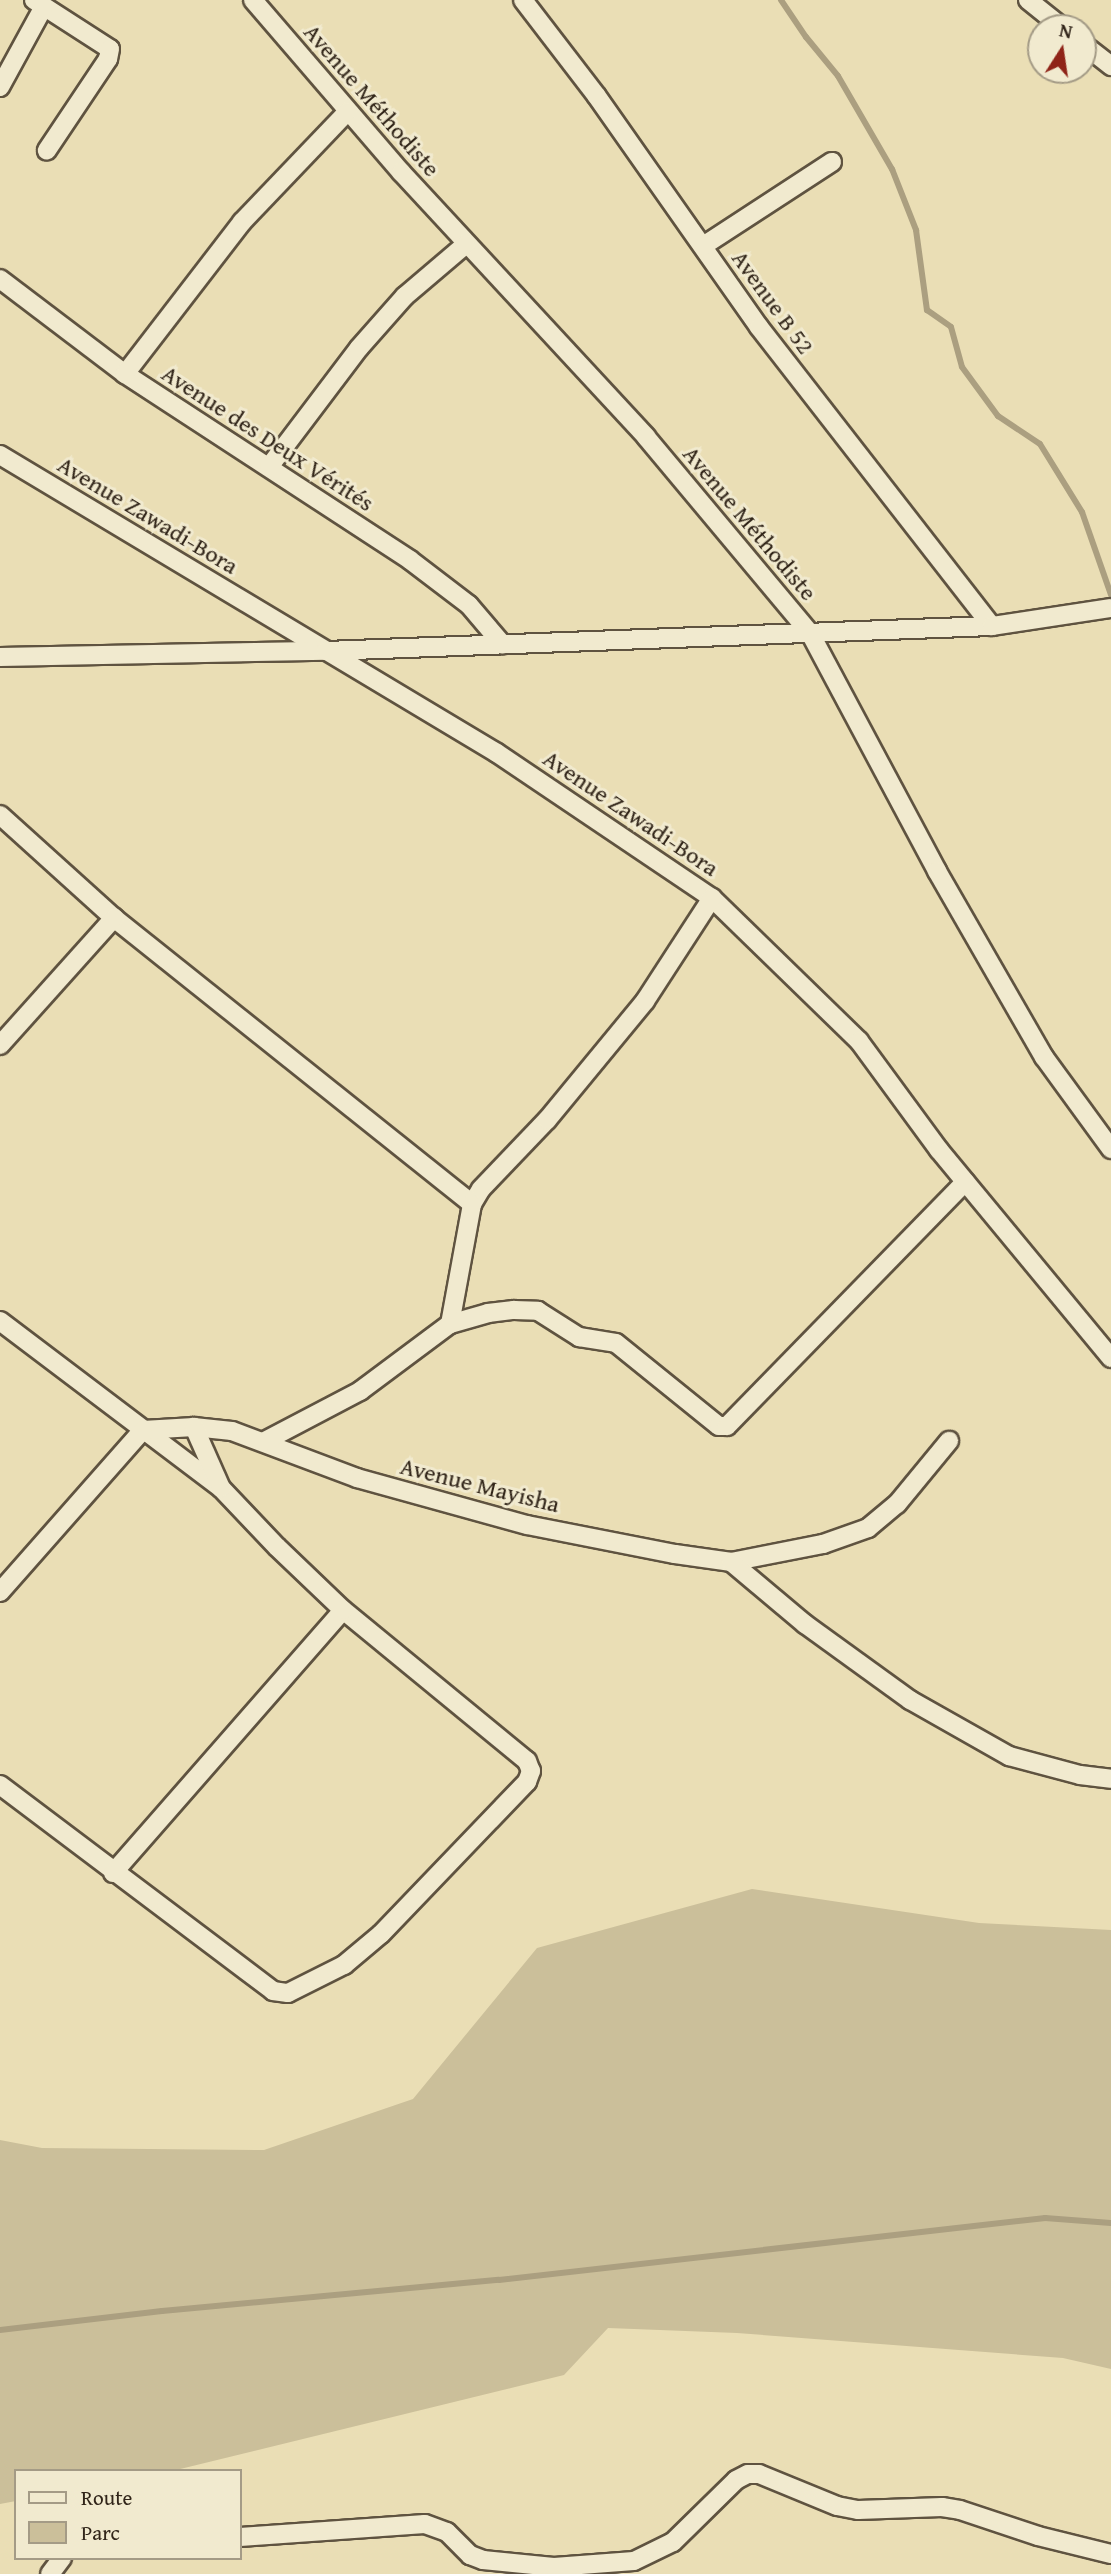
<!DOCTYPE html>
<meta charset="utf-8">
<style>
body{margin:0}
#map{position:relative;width:1111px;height:2574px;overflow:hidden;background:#eadeb5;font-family:"Gentium Book Plus",serif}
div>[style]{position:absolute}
.green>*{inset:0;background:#cbbf9a}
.stream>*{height:6px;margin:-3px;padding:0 3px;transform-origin:3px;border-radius:3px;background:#ab9f80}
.roads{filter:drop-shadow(2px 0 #5f5340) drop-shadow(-2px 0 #5f5340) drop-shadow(0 2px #5f5340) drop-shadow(0 -2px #5f5340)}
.street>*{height:18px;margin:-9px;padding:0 9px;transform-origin:9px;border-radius:9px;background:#f1eacf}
span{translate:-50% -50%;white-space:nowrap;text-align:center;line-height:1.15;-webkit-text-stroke:6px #f1eacf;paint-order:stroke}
.street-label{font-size:24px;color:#312519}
.legend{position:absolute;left:14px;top:2469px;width:228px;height:91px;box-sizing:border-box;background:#f1eacf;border:2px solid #a49b86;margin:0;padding:9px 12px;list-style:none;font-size:21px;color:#312519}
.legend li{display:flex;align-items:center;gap:14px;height:35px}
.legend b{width:35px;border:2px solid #a49b86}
.north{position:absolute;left:1027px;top:14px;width:70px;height:70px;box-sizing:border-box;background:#f1eacf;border:2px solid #a49b86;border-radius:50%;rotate:12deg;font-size:19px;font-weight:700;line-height:28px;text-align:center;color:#312519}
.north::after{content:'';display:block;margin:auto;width:24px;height:32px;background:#8f2418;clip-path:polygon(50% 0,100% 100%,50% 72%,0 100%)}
</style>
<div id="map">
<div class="green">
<i style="clip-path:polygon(752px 1889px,979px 1923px,1111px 1930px,1111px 2369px,1063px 2358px,737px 2333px,608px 2328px,564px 2375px,172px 2471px,16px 2471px,16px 2501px,0 2504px,0 2140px,42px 2148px,264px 2150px,413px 2099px,537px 1948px)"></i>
</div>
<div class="stream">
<i style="left:781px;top:0;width:45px;rotate:56deg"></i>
<i style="left:806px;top:37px;width:50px;rotate:50.6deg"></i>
<i style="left:838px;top:76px;width:108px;rotate:59.9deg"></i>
<i style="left:892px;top:169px;width:66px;rotate:68.5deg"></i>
<i style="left:916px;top:230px;width:81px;rotate:82.2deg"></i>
<i style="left:927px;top:310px;width:29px;rotate:35deg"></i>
<i style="left:951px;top:327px;width:41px;rotate:74.6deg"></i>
<i style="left:962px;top:367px;width:61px;rotate:53.7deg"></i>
<i style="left:998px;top:416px;width:50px;rotate:33.7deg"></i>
<i style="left:1040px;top:444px;width:80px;rotate:58.3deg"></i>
<i style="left:1082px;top:512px;width:88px;rotate:70.7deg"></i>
<i style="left:0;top:2330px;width:163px;rotate:-6.7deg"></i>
<i style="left:162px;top:2311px;width:338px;rotate:-5.3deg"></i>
<i style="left:499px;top:2280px;width:550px;rotate:-6.48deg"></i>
<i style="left:1045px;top:2218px;width:66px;rotate:4.3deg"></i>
</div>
<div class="roads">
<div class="street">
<i style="left:34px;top:0;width:90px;rotate:32.8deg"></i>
<i style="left:110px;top:49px;width:10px;rotate:101deg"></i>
<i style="left:108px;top:59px;width:110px;rotate:123.8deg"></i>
<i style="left:253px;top:0;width:227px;rotate:49.3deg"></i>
<i style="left:401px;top:172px;width:361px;rotate:47.2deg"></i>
<i style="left:646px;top:437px;width:256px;rotate:50.1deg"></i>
<i style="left:810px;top:633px;width:270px;rotate:61.9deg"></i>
<i style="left:937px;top:871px;width:215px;rotate:60.1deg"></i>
<i style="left:1044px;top:1057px;width:114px;rotate:53.9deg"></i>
<i style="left:523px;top:0;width:120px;rotate:52.5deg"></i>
<i style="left:596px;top:95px;width:284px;rotate:54.9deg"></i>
<i style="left:759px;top:327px;width:379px;rotate:52.1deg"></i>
<i style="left:1028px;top:0;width:45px;rotate:38.7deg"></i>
<i style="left:1083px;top:44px;width:36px;rotate:38deg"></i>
<i style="left:0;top:87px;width:90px;rotate:-61.4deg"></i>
<i style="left:703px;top:246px;width:154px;rotate:-33.1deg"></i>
<i style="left:0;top:279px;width:157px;rotate:37.2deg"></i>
<i style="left:125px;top:374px;width:340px;rotate:33.1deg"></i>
<i style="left:410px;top:560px;width:74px;rotate:37.3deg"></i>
<i style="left:469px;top:605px;width:52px;rotate:49.6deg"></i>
<i style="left:125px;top:374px;width:192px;rotate:-52.4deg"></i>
<i style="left:242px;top:222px;width:153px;rotate:-46.3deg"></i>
<i style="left:0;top:455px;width:579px;rotate:30.95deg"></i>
<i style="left:497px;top:753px;width:259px;rotate:34deg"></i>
<i style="left:712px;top:898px;width:205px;rotate:44.2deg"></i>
<i style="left:859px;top:1041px;width:135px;rotate:53.7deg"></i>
<i style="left:939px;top:1150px;width:270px;rotate:50.4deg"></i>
<i style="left:269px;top:467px;width:149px;rotate:-52.9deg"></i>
<i style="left:359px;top:348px;width:69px;rotate:-48.5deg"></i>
<i style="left:405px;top:296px;width:80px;rotate:-40.4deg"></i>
<i style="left:0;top:657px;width:326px;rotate:-1.1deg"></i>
<i style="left:326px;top:651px;width:666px;rotate:-2.15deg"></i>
<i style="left:992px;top:626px;width:120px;rotate:-8.6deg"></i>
<i style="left:0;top:815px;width:154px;rotate:42.1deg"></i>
<i style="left:114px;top:918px;width:458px;rotate:38.6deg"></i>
<i style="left:0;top:1045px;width:171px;rotate:-48.1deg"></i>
<i style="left:0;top:1321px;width:277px;rotate:37.1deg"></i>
<i style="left:450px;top:1324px;width:122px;rotate:-79.6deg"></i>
<i style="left:472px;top:1204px;width:17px;rotate:-59deg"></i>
<i style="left:481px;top:1189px;width:95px;rotate:-46.3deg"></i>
<i style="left:547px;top:1120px;width:154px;rotate:-50.5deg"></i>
<i style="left:645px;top:1001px;width:123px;rotate:-57deg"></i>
<i style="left:143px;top:1430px;width:51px;rotate:-3.4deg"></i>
<i style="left:194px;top:1427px;width:38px;rotate:6deg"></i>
<i style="left:232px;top:1431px;width:134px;rotate:20.6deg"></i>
<i style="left:357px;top:1478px;width:176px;rotate:15.5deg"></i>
<i style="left:527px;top:1525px;width:151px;rotate:11.1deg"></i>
<i style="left:675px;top:1554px;width:57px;rotate:8.1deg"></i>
<i style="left:731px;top:1562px;width:94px;rotate:-11.1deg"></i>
<i style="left:823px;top:1544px;width:48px;rotate:-19.6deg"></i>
<i style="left:868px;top:1528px;width:38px;rotate:-40deg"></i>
<i style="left:897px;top:1504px;width:82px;rotate:-50.5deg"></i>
<i style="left:263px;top:1442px;width:110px;rotate:-27.7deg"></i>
<i style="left:360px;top:1391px;width:112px;rotate:-36.7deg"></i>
<i style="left:450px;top:1324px;width:40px;rotate:-16deg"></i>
<i style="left:488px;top:1313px;width:26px;rotate:-7deg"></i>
<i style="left:514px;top:1310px;width:24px;rotate:2deg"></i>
<i style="left:538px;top:1311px;width:49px;rotate:32.4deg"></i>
<i style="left:579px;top:1337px;width:37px;rotate:9deg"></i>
<i style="left:616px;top:1343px;width:132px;rotate:38.9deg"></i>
<i style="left:719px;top:1426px;width:8px"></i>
<i style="left:727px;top:1426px;width:341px;rotate:-45.7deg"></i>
<i style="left:731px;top:1562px;width:97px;rotate:40deg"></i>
<i style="left:805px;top:1624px;width:130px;rotate:35.9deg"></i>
<i style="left:910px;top:1700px;width:114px;rotate:29.5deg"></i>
<i style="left:1009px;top:1756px;width:73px;rotate:15deg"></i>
<i style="left:1080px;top:1775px;width:31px;rotate:7deg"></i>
<i style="left:0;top:1592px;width:216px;rotate:-48.6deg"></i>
<i style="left:0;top:1785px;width:342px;rotate:37deg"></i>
<i style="left:273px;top:1991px;width:15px;rotate:8deg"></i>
<i style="left:288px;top:1993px;width:63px;rotate:-26.6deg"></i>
<i style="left:344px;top:1965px;width:48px;rotate:-40deg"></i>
<i style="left:381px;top:1934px;width:211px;rotate:-46.2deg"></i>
<i style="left:527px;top:1782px;width:12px;rotate:-70deg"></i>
<i style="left:531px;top:1771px;width:11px;rotate:-112deg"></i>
<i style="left:527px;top:1761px;width:238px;rotate:-140.6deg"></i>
<i style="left:113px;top:1873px;width:349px;rotate:-48.8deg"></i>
<i style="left:343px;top:1610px;width:91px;rotate:-136.3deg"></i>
<i style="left:277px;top:1547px;width:81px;rotate:-133.5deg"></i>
<i style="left:221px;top:1488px;width:67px;rotate:-113.9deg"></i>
<i style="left:240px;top:2537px;width:185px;rotate:-4deg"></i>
<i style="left:425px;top:2524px;width:23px;rotate:20deg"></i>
<i style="left:447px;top:2532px;width:33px;rotate:45deg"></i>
<i style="left:470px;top:2555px;width:14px;rotate:21deg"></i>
<i style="left:483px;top:2560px;width:71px;rotate:5.6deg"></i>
<i style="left:554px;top:2567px;width:80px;rotate:-4.3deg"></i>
<i style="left:634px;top:2561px;width:43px;rotate:-26deg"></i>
<i style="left:673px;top:2542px;width:88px;rotate:-44.5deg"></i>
<i style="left:736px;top:2480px;width:13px;rotate:-27deg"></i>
<i style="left:748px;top:2474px;width:11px"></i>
<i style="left:759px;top:2474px;width:84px;rotate:22.3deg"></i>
<i style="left:837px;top:2506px;width:21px;rotate:11deg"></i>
<i style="left:858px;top:2510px;width:84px;rotate:-2deg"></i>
<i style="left:942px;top:2507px;width:18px;rotate:9deg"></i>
<i style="left:960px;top:2510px;width:82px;rotate:18.4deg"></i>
<i style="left:1038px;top:2536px;width:75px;rotate:13.9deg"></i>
<i style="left:50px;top:2574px;width:20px;rotate:-53deg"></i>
</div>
</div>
<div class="street-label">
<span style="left:372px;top:100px;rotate:49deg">Avenue Méthodiste</span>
<span style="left:773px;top:302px;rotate:54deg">Avenue B 52</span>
<span style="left:268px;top:438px;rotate:33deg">Avenue des Deux Vérités</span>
<span style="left:148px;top:515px;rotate:31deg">Avenue Zawadi-Bora</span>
<span style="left:750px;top:523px;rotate:50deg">Avenue Méthodiste</span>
<span style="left:631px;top:813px;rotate:34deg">Avenue Zawadi-Bora</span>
<span style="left:480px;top:1485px;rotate:14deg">Avenue Mayisha</span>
</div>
<ul class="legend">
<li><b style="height:9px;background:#f1eacf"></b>Route</li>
<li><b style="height:19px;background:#cbbf9a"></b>Parc</li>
</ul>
<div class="north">N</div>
</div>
